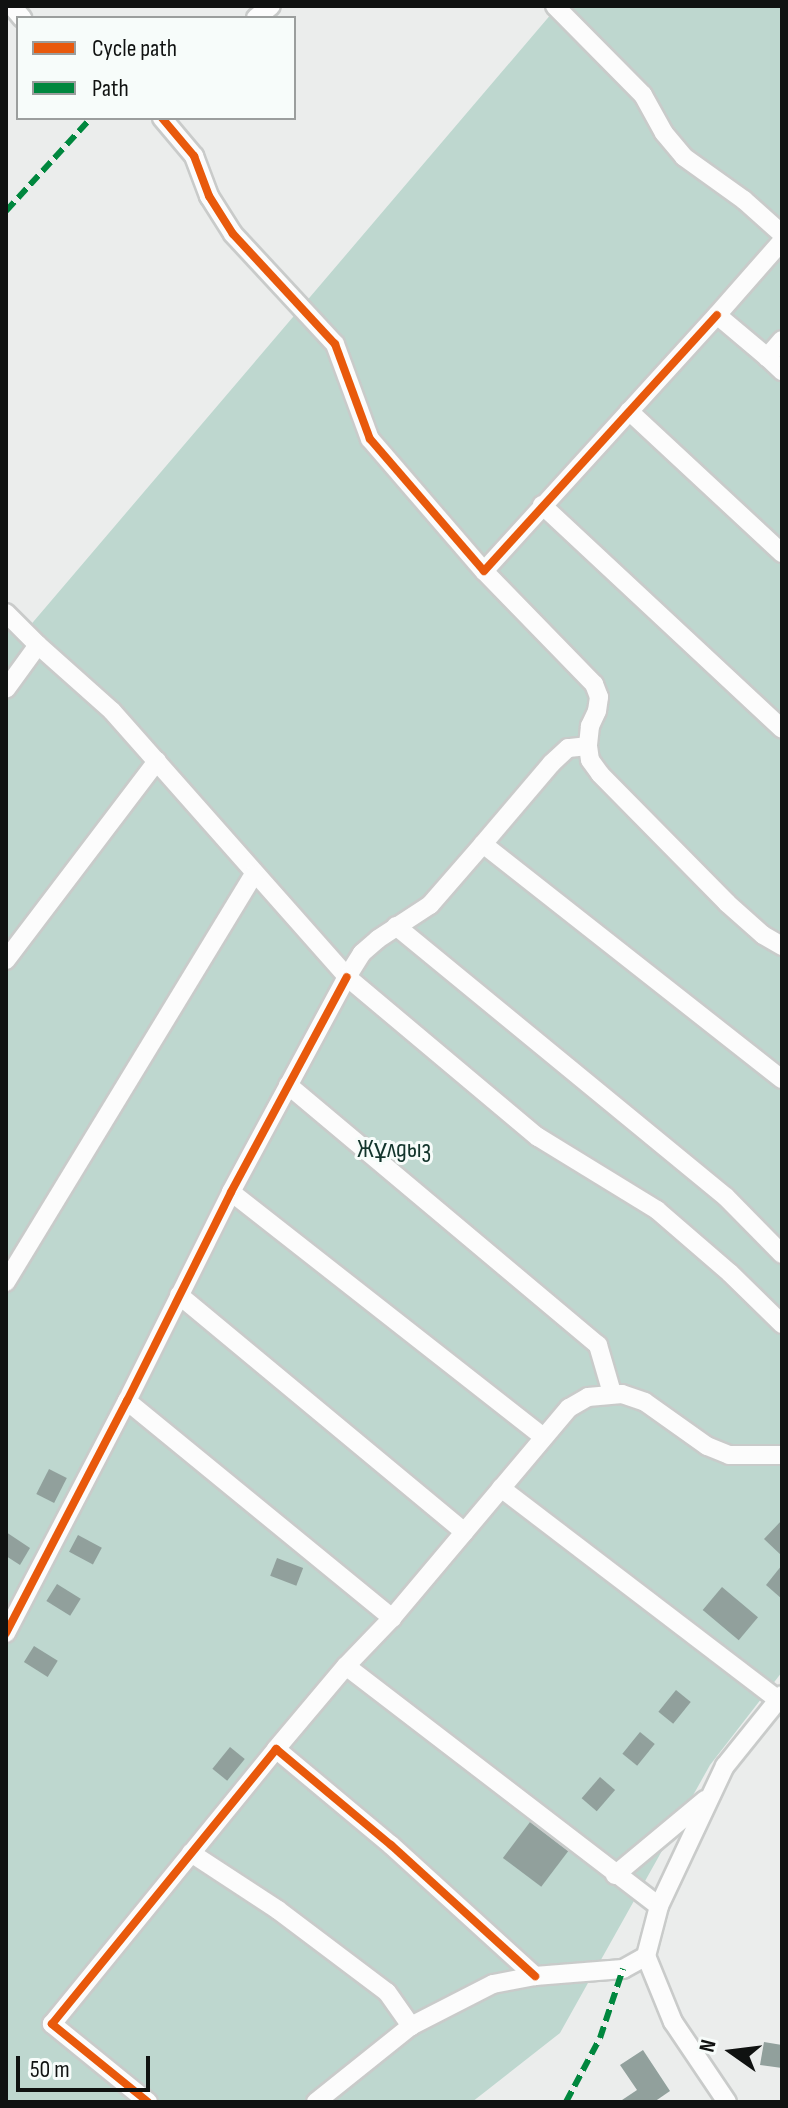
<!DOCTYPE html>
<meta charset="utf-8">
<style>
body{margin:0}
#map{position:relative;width:788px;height:2108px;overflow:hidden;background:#ebedec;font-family:"Sofia Sans Condensed",sans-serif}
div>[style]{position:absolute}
.green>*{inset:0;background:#bed7cf}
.building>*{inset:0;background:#91a09c;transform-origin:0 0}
.roads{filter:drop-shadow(2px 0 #c9cbca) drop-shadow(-2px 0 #c9cbca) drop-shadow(0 2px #c9cbca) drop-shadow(0 -2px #c9cbca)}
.minor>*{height:18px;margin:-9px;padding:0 9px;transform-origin:9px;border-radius:9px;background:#fcfcfc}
.quiet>*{height:6px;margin-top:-3px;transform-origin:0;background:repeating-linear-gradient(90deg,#00873e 0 12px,transparent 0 18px)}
.cycleway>*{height:8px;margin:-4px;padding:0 4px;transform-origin:4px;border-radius:4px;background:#e8590c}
span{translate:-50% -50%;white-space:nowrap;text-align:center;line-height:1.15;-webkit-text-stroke:6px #f7fcfa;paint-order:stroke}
.park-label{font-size:26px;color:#13352c}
.frame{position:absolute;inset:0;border:8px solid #101211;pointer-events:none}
.legend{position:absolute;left:16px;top:16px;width:280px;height:104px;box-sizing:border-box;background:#f7fcfa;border:2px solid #9b9e9d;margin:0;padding:10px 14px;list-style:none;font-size:24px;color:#101211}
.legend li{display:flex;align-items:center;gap:16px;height:40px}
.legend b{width:40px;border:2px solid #9b9e9d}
.north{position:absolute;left:692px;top:2012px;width:80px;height:80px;-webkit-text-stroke:6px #f7fcfa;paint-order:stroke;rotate:284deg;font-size:22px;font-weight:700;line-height:32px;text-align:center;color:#101211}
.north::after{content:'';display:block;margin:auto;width:28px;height:36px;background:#101211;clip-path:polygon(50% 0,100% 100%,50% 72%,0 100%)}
.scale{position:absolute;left:16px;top:2056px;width:134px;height:36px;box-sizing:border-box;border:4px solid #101211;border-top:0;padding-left:10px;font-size:24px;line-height:28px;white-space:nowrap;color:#101211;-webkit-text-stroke:6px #f7fcfa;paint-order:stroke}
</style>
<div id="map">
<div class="green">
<i style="clip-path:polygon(558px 6px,782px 6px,782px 1672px,710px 1765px,560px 2033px,472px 2102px,6px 2102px,6px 610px,28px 628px)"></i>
</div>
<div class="building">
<i style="left:49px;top:1469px;width:20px;height:28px;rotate:27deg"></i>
<i style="clip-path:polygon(782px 1520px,782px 1556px,764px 1539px)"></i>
<i style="clip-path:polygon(6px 1532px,30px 1548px,20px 1565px,6px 1556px)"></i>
<i style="left:78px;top:1535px;width:27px;height:19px;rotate:28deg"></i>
<i style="left:277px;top:1558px;width:28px;height:19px;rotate:21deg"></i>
<i style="clip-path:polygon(782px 1565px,782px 1599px,766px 1585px)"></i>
<i style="left:57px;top:1584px;width:28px;height:20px;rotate:32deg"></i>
<i style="left:722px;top:1587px;width:47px;height:30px;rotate:40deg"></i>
<i style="left:34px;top:1646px;width:28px;height:19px;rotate:32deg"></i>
<i style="left:676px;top:1690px;width:19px;height:28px;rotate:39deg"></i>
<i style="left:640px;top:1732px;width:19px;height:28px;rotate:39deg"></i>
<i style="left:230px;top:1747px;width:19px;height:28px;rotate:39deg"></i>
<i style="left:600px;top:1777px;width:20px;height:28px;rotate:41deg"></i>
<i style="left:530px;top:1822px;width:48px;height:45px;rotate:37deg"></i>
<i style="clip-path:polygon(764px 2042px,782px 2045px,782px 2068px,760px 2065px)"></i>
<i style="clip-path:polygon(643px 2050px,670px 2091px,654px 2102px,619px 2102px,637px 2090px,620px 2065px)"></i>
</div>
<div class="roads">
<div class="minor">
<i style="left:12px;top:6px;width:16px;rotate:50deg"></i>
<i style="left:555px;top:6px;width:125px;rotate:45.3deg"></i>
<i style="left:643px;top:95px;width:43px;rotate:61.1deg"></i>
<i style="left:664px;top:133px;width:31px;rotate:50deg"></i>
<i style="left:684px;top:157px;width:74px;rotate:35.6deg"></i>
<i style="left:744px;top:200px;width:51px;rotate:41.8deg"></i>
<i style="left:256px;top:18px;width:19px;rotate:-39deg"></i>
<i style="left:162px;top:118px;width:50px;rotate:49.9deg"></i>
<i style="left:194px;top:156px;width:43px;rotate:69.4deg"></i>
<i style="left:209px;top:196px;width:45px;rotate:57.7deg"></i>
<i style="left:233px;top:234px;width:150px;rotate:47.2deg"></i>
<i style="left:335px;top:344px;width:101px;rotate:69.8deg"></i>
<i style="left:370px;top:439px;width:174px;rotate:49.2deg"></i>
<i style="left:484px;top:571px;width:346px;rotate:-47.7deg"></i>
<i style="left:782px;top:340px;width:23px;rotate:131deg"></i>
<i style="left:767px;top:357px;width:21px;rotate:43deg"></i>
<i style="left:767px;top:357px;width:65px;rotate:-140deg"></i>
<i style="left:717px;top:315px;width:98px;rotate:-48.7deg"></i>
<i style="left:629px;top:411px;width:209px;rotate:42.9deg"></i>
<i style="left:542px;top:505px;width:328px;rotate:43deg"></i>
<i style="left:484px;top:571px;width:158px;rotate:45.8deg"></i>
<i style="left:594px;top:684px;width:14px;rotate:69deg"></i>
<i style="left:599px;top:697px;width:14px;rotate:98deg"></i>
<i style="left:597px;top:711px;width:17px;rotate:115deg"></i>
<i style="left:590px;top:726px;width:20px;rotate:96deg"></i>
<i style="left:588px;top:746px;width:14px;rotate:82deg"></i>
<i style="left:590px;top:760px;width:17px;rotate:54deg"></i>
<i style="left:600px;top:774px;width:181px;rotate:45.4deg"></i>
<i style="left:727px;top:903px;width:48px;rotate:41.6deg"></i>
<i style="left:763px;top:935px;width:22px;rotate:30deg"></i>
<i style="left:6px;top:613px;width:45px;rotate:45deg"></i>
<i style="left:38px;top:645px;width:54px;rotate:126deg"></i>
<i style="left:38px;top:645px;width:99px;rotate:41.7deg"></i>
<i style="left:112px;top:711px;width:355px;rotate:48.5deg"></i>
<i style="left:347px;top:977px;width:28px;rotate:-58deg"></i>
<i style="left:362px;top:953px;width:21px;rotate:-41deg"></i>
<i style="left:378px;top:939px;width:62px;rotate:-33.2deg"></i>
<i style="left:430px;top:905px;width:81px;rotate:-49deg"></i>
<i style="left:588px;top:746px;width:20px;rotate:174deg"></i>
<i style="left:568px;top:748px;width:23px;rotate:137deg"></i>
<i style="left:551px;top:764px;width:105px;rotate:130.4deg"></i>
<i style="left:483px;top:844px;width:380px;rotate:38.2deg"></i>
<i style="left:396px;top:926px;width:427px;rotate:39.4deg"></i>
<i style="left:726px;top:1197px;width:80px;rotate:45.5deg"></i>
<i style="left:6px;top:960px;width:250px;rotate:-52.8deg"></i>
<i style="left:288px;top:1085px;width:405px;rotate:40deg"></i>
<i style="left:598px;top:1345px;width:50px;rotate:73.7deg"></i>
<i style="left:231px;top:1192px;width:397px;rotate:38.1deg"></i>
<i style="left:6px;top:1282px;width:477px;rotate:-58.7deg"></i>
<i style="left:179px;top:1295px;width:371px;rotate:39.7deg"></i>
<i style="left:127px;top:1401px;width:343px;rotate:39.3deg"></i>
<i style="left:501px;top:1488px;width:349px;rotate:37.4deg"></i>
<i style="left:6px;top:1633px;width:262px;rotate:-62.5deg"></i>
<i style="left:127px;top:1401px;width:233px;rotate:-63.5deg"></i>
<i style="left:231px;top:1192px;width:244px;rotate:-61.7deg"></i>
<i style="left:347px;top:977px;width:249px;rotate:40deg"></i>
<i style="left:538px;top:1137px;width:140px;rotate:31.5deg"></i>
<i style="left:657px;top:1210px;width:96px;rotate:40.8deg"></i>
<i style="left:730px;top:1273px;width:73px;rotate:44.4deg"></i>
<i style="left:346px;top:1666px;width:394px;rotate:37.5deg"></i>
<i style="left:276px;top:1749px;width:150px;rotate:39.9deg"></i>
<i style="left:391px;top:1845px;width:195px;rotate:42.3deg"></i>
<i style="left:191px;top:1853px;width:104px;rotate:33.2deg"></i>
<i style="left:278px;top:1910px;width:136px;rotate:37deg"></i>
<i style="left:387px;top:1992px;width:42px;rotate:54.8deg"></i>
<i style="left:615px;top:1875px;width:117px;rotate:-39.8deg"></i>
<i style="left:148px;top:2102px;width:124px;rotate:-140.9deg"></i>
<i style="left:52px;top:2024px;width:355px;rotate:-50.8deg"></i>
<i style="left:276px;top:1749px;width:109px;rotate:-49.9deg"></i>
<i style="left:346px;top:1666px;width:66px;rotate:-46.2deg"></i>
<i style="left:392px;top:1618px;width:275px;rotate:-49.9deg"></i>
<i style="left:569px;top:1408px;width:22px;rotate:-30deg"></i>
<i style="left:588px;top:1397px;width:34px;rotate:-5deg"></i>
<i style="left:622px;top:1394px;width:24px;rotate:19deg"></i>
<i style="left:645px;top:1402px;width:76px;rotate:35.4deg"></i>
<i style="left:707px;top:1446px;width:24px;rotate:22deg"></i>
<i style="left:729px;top:1455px;width:53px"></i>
<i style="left:316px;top:2102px;width:122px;rotate:-38.7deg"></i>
<i style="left:411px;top:2026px;width:92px;rotate:-27.1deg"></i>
<i style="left:493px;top:1984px;width:43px;rotate:-10.8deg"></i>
<i style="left:535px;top:1976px;width:88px;rotate:-4.5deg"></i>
<i style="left:623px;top:1969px;width:26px;rotate:-29deg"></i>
<i style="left:727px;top:2102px;width:97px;rotate:-124deg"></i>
<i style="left:673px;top:2022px;width:71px;rotate:-112.2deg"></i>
<i style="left:646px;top:1956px;width:52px;rotate:-75.4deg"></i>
<i style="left:659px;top:1906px;width:155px;rotate:-64.8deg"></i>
<i style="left:725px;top:1766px;width:91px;rotate:-51.2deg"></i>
</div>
</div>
<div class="quiet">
<i style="left:6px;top:211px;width:126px;rotate:-47.6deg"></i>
<i style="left:566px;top:2102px;width:72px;rotate:-62deg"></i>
<i style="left:600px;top:2038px;width:73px;rotate:-71.6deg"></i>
</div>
<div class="cycleway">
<i style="left:162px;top:118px;width:50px;rotate:49.9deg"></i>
<i style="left:194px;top:156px;width:43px;rotate:69.4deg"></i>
<i style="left:209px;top:196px;width:45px;rotate:57.7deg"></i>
<i style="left:233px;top:234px;width:150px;rotate:47.2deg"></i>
<i style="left:335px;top:344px;width:101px;rotate:69.8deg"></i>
<i style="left:370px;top:439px;width:174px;rotate:49.2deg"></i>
<i style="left:484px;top:571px;width:346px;rotate:-47.7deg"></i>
<i style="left:6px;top:1633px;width:262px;rotate:-62.5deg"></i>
<i style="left:127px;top:1401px;width:233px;rotate:-63.5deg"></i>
<i style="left:231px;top:1192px;width:244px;rotate:-61.7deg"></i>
<i style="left:148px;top:2102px;width:124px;rotate:-140.9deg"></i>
<i style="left:52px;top:2024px;width:355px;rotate:-50.8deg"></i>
<i style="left:276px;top:1749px;width:150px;rotate:39.9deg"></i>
<i style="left:391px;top:1845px;width:195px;rotate:42.3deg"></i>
</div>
<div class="park-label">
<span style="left:394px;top:1150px">Жұлдыз</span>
</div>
<div class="frame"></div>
<ul class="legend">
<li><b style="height:10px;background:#e8590c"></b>Cycle path</li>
<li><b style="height:10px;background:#00873e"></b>Path</li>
</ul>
<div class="north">N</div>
<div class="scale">50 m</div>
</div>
